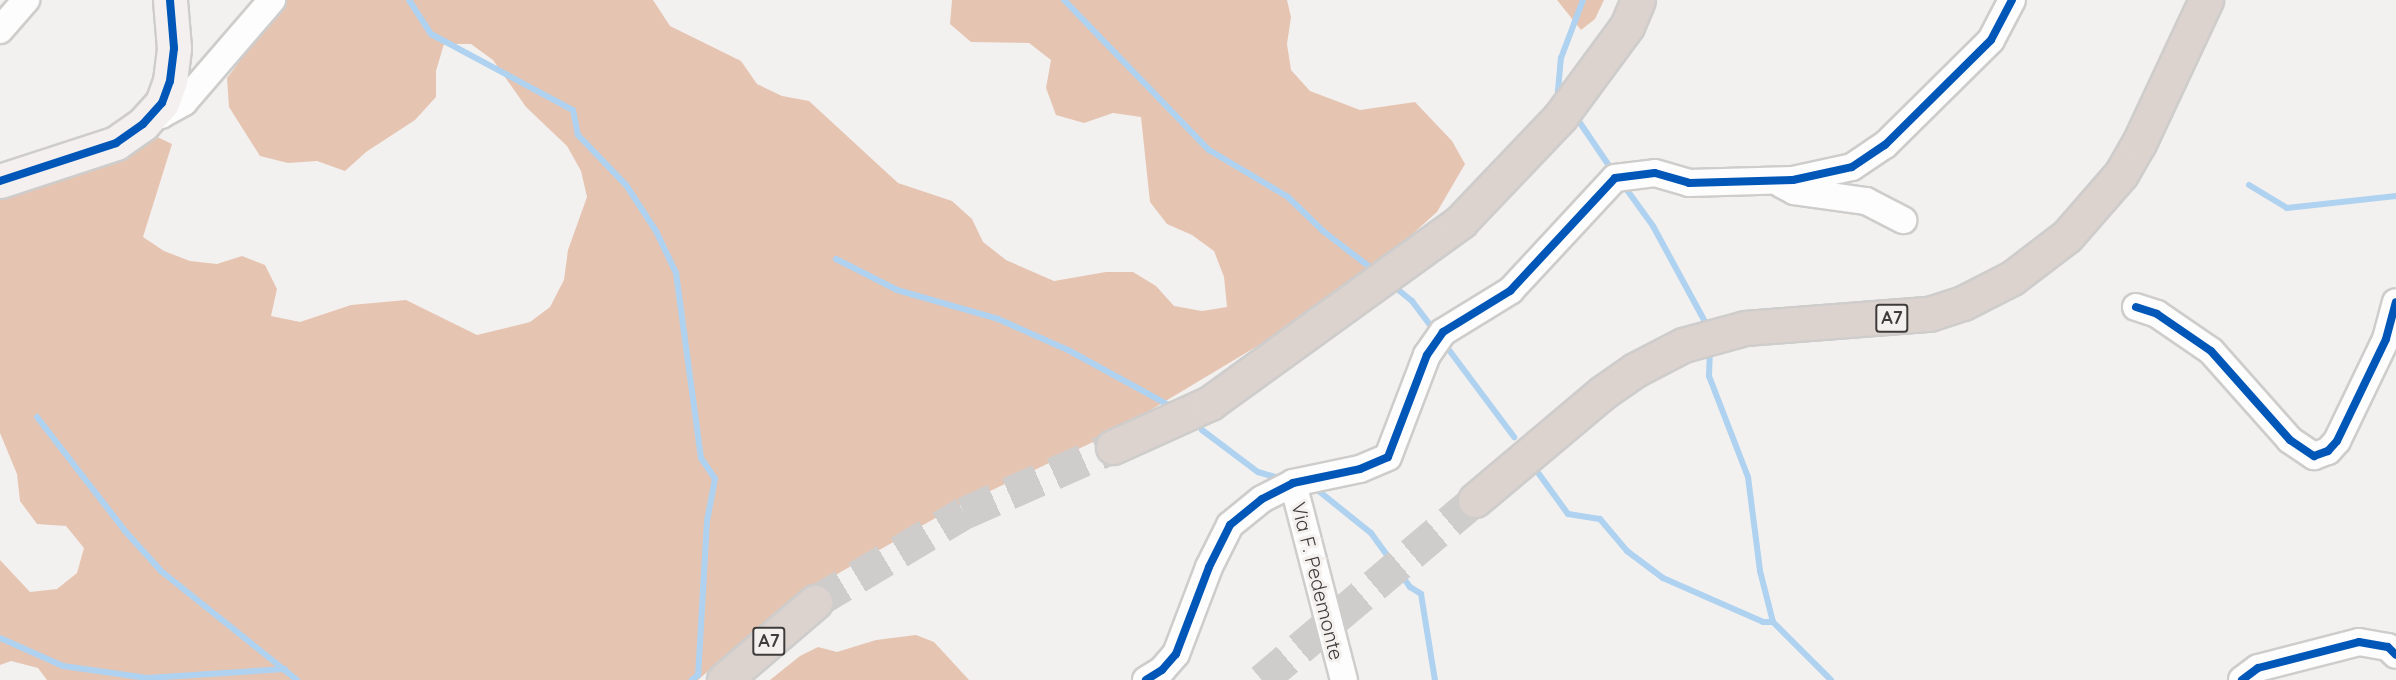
<!DOCTYPE html>
<style>
body{margin:0}
#map{position:relative;width:2396px;height:680px;overflow:hidden;background:#f3f1ef;font-family:Quicksand,sans-serif}
div>[style]{position:absolute}
.forest>*{inset:0;background:#e6c4b2}
.stream>*{height:6px;margin:-3px;padding:0 3px;transform-origin:3px;border-radius:3px;background:#aed2f0}
.highway-tunnel>*{height:33px;margin-top:-16.5px;transform-origin:0;background:repeating-linear-gradient(90deg,#cfcdcb 0 33px,transparent 0 49px)}
.roads{filter:drop-shadow(2px 0 #cecdcc) drop-shadow(-2px 0 #cecdcc) drop-shadow(0 2px #cecdcc) drop-shadow(0 -2px #cecdcc)}
.street>*{height:26px;margin:-13px;padding:0 13px;transform-origin:13px;border-radius:13px;background:#fdfdfd}
.secondary>*{height:33px;margin:-16.5px;padding:0 16.5px;transform-origin:16.5px;border-radius:16.5px;background:#f3f0ef}
.highway>*{height:33px;margin:-16.5px;padding:0 16.5px;transform-origin:16.5px;border-radius:16.5px;background:#dcd3cf}
.cycleway>*{height:8px;margin:-4px;padding:0 4px;transform-origin:4px;border-radius:4px;background:#0057b8}
span{translate:-50% -50%;white-space:nowrap;text-align:center;line-height:1.15;-webkit-text-stroke:6px #f4f0ee;paint-order:stroke}
.shield-label span{padding:2px 4px;background:#f4f0ee;border:2px solid;border-radius:4px;-webkit-text-stroke-width:0}
.shield-label{font-size:18px;color:#3e3c3b;font-weight:700}
.street-label{font-size:20px;color:#3e3c3b}
</style>
<div id="map">
<div class="forest">
<i style="clip-path:polygon(286px 0,653px 0,670px 26px,741px 61px,757px 84px,782px 96px,809px 101px,898px 183px,952px 201px,972px 219px,983px 242px,1006px 260px,1054px 281px,1106px 272px,1133px 272px,1156px 286px,1174px 306px,1202px 311px,1227px 307px,1224px 277px,1214px 251px,1192px 235px,1167px 224px,1150px 202px,1141px 117px,1113px 113px,1084px 123px,1056px 115px,1046px 88px,1051px 60px,1029px 43px,971px 42px,950px 24px,952px 0,1287px 0,1291px 17px,1287px 44px,1291px 70px,1310px 91px,1360px 110px,1415px 102px,1452px 141px,1465px 164px,1437px 212px,1379px 264px,1284px 330px,1114px 432px,946px 512px,839px 573px,761px 625px,698px 680px,47px 680px,38px 668px,11px 661px,0 665px,0 560px,30px 592px,57px 589px,77px 573px,84px 548px,66px 526px,37px 524px,20px 501px,17px 474px,0 433px,0 199px,112px 161px,153px 135px,172px 144px,143px 237px,164px 251px,190px 261px,217px 264px,242px 256px,265px 265px,277px 289px,271px 316px,300px 322px,351px 305px,406px 300px,477px 335px,530px 322px,550px 307px,564px 280px,568px 250px,587px 197px,581px 171px,567px 146px,526px 107px,493px 60px,471px 44px,444px 44px,436px 71px,436px 97px,415px 120px,366px 152px,345px 171px,317px 161px,288px 163px,260px 156px,229px 107px,227px 78px)"></i>
<i style="clip-path:polygon(1557px 0,1604px 0,1595px 19px,1581px 30px)"></i>
<i style="clip-path:polygon(916px 635px,934px 642px,969px 680px,770px 680px,800px 656px,818px 647px,837px 652px,876px 640px)"></i>
</div>
<div class="stream">
<i style="left:409px;top:0;width:40px;rotate:57.1deg"></i>
<i style="left:431px;top:34px;width:161px;rotate:28.2deg"></i>
<i style="left:573px;top:110px;width:25px;rotate:79deg"></i>
<i style="left:578px;top:135px;width:69px;rotate:46.2deg"></i>
<i style="left:626px;top:185px;width:55px;rotate:56.9deg"></i>
<i style="left:656px;top:231px;width:47px;rotate:64.5deg"></i>
<i style="left:676px;top:273px;width:187px;rotate:82.3deg"></i>
<i style="left:701px;top:458px;width:25px;rotate:56deg"></i>
<i style="left:715px;top:479px;width:43px;rotate:100.8deg"></i>
<i style="left:707px;top:521px;width:154px;rotate:93.3deg"></i>
<i style="left:698px;top:675px;width:8px;rotate:140deg"></i>
<i style="left:1064px;top:0;width:209px;rotate:46deg"></i>
<i style="left:1209px;top:150px;width:92px;rotate:30.7deg"></i>
<i style="left:1288px;top:197px;width:49px;rotate:44.2deg"></i>
<i style="left:1323px;top:231px;width:67px;rotate:37.7deg"></i>
<i style="left:1561px;top:96px;width:6px;rotate:-121deg"></i>
<i style="left:1558px;top:91px;width:33px;rotate:-85deg"></i>
<i style="left:1561px;top:58px;width:62px;rotate:-69.2deg"></i>
<i style="left:1574px;top:114px;width:71px;rotate:55.9deg"></i>
<i style="left:1622px;top:183px;width:53px;rotate:54.2deg"></i>
<i style="left:1653px;top:226px;width:107px;rotate:61.5deg"></i>
<i style="left:2249px;top:185px;width:44px;rotate:31.2deg"></i>
<i style="left:2287px;top:208px;width:110px;rotate:-6.3deg"></i>
<i style="left:836px;top:259px;width:68px;rotate:26.9deg"></i>
<i style="left:897px;top:290px;width:105px;rotate:16deg"></i>
<i style="left:998px;top:319px;width:77px;rotate:23.9deg"></i>
<i style="left:1068px;top:350px;width:119px;rotate:28.7deg"></i>
<i style="left:1391px;top:284px;width:27px;rotate:39deg"></i>
<i style="left:1412px;top:301px;width:38px;rotate:53deg"></i>
<i style="left:1443px;top:342px;width:119px;rotate:53.2deg"></i>
<i style="left:1710px;top:348px;width:28px;rotate:92deg"></i>
<i style="left:1709px;top:376px;width:108px;rotate:68.9deg"></i>
<i style="left:1748px;top:477px;width:95px;rotate:82.7deg"></i>
<i style="left:1760px;top:571px;width:53px;rotate:75.7deg"></i>
<i style="left:1773px;top:622px;width:82px;rotate:45deg"></i>
<i style="left:37px;top:417px;width:144px;rotate:52.3deg"></i>
<i style="left:125px;top:531px;width:54px;rotate:48deg"></i>
<i style="left:161px;top:571px;width:174px;rotate:38.7deg"></i>
<i style="left:1202px;top:430px;width:70px;rotate:36.9deg"></i>
<i style="left:1258px;top:472px;width:25px;rotate:16deg"></i>
<i style="left:1539px;top:474px;width:49px;rotate:54.1deg"></i>
<i style="left:1568px;top:514px;width:32px;rotate:9deg"></i>
<i style="left:1600px;top:519px;width:42px;rotate:49.8deg"></i>
<i style="left:1627px;top:551px;width:45px;rotate:36.9deg"></i>
<i style="left:1663px;top:578px;width:109px;rotate:23.7deg"></i>
<i style="left:1763px;top:622px;width:10px"></i>
<i style="left:1315px;top:488px;width:72px;rotate:38.8deg"></i>
<i style="left:1371px;top:533px;width:67px;rotate:54.2deg"></i>
<i style="left:1410px;top:587px;width:13px;rotate:32deg"></i>
<i style="left:1421px;top:594px;width:87px;rotate:80.8deg"></i>
<i style="left:0;top:638px;width:69px;rotate:24deg"></i>
<i style="left:63px;top:666px;width:85px;rotate:8.1deg"></i>
<i style="left:147px;top:678px;width:138px;rotate:-3.7deg"></i>
</div>
<div class="highway-tunnel">
<i style="left:815px;top:602px;width:174px;rotate:-30.9deg"></i>
<i style="left:964px;top:513px;width:163px;rotate:-23.9deg"></i>
<i style="left:1262px;top:680px;width:279px;rotate:-40.2deg"></i>
</div>
<div class="roads">
<div class="street">
<i style="left:0;top:30px;width:40px;rotate:-49deg"></i>
<i style="left:150px;top:115px;width:11px"></i>
<i style="left:161px;top:115px;width:26px;rotate:-29deg"></i>
<i style="left:184px;top:102px;width:135px;rotate:-49.2deg"></i>
<i style="left:1781px;top:184px;width:15px;rotate:28deg"></i>
<i style="left:1794px;top:191px;width:73px;rotate:7.9deg"></i>
<i style="left:1866px;top:201px;width:42px;rotate:27.2deg"></i>
<i style="left:2136px;top:307px;width:22px;rotate:18deg"></i>
<i style="left:2157px;top:314px;width:65px;rotate:34.4deg"></i>
<i style="left:2211px;top:351px;width:119px;rotate:48.4deg"></i>
<i style="left:2290px;top:440px;width:29px;rotate:34deg"></i>
<i style="left:2314px;top:456px;width:15px;rotate:-20deg"></i>
<i style="left:2328px;top:451px;width:13px;rotate:-48deg"></i>
<i style="left:2337px;top:441px;width:113px;rotate:-64.3deg"></i>
<i style="left:2386px;top:339px;width:38px;rotate:-75deg"></i>
<i style="left:1293px;top:483px;width:203px;rotate:75.5deg"></i>
<i style="left:1146px;top:680px;width:19px;rotate:-32deg"></i>
<i style="left:1162px;top:670px;width:21px;rotate:-49deg"></i>
<i style="left:1176px;top:654px;width:93px;rotate:-69.2deg"></i>
<i style="left:1209px;top:567px;width:47px;rotate:-63.4deg"></i>
<i style="left:1230px;top:525px;width:41px;rotate:-39.1deg"></i>
<i style="left:1262px;top:499px;width:35px;rotate:-27deg"></i>
<i style="left:1293px;top:483px;width:68px;rotate:-11.8deg"></i>
<i style="left:1360px;top:469px;width:30px;rotate:-23deg"></i>
<i style="left:1388px;top:457px;width:109px;rotate:-69.1deg"></i>
<i style="left:1427px;top:355px;width:28px;rotate:-55deg"></i>
<i style="left:1443px;top:332px;width:79px;rotate:-31.5deg"></i>
<i style="left:1510px;top:291px;width:154px;rotate:-47.1deg"></i>
<i style="left:1615px;top:178px;width:40px;rotate:-7.1deg"></i>
<i style="left:1655px;top:173px;width:35px;rotate:16deg"></i>
<i style="left:1689px;top:183px;width:104px;rotate:-1.7deg"></i>
<i style="left:1793px;top:180px;width:60px;rotate:-12.4deg"></i>
<i style="left:1852px;top:167px;width:40px;rotate:-34deg"></i>
<i style="left:1885px;top:145px;width:149px;rotate:-44.7deg"></i>
<i style="left:1991px;top:40px;width:45px;rotate:-62.3deg"></i>
<i style="left:2242px;top:680px;width:20px;rotate:-37deg"></i>
<i style="left:2258px;top:668px;width:104px;rotate:-14.4deg"></i>
<i style="left:2359px;top:642px;width:29px;rotate:10deg"></i>
<i style="left:2388px;top:647px;width:11px;rotate:45deg"></i>
</div>
<div class="secondary">
<i style="left:0;top:181px;width:122px;rotate:-18.1deg"></i>
<i style="left:116px;top:143px;width:33px;rotate:-35deg"></i>
<i style="left:143px;top:124px;width:28px;rotate:-48deg"></i>
<i style="left:162px;top:103px;width:23px;rotate:-70deg"></i>
<i style="left:170px;top:81px;width:33px;rotate:-83deg"></i>
<i style="left:174px;top:48px;width:48px;rotate:-94.8deg"></i>
</div>
<div class="highway">
<i style="left:1113px;top:447px;width:107px;rotate:-24.4deg"></i>
<i style="left:1210px;top:403px;width:310px;rotate:-35.9deg"></i>
<i style="left:1461px;top:221px;width:144px;rotate:-46.4deg"></i>
<i style="left:1560px;top:117px;width:113px;rotate:-53.6deg"></i>
<i style="left:1627px;top:26px;width:28px;rotate:-67deg"></i>
<i style="left:1475px;top:500px;width:166px;rotate:-40.1deg"></i>
<i style="left:1602px;top:393px;width:40px;rotate:-34.9deg"></i>
<i style="left:1635px;top:370px;width:54px;rotate:-27.5deg"></i>
<i style="left:1683px;top:345px;width:64px;rotate:-15.3deg"></i>
<i style="left:1745px;top:328px;width:185px;rotate:-4.4deg"></i>
<i style="left:1929px;top:314px;width:36px;rotate:-18deg"></i>
<i style="left:1963px;top:303px;width:55px;rotate:-27deg"></i>
<i style="left:2012px;top:278px;width:69px;rotate:-37.4deg"></i>
<i style="left:2067px;top:236px;width:82px;rotate:-48.9deg"></i>
<i style="left:2121px;top:174px;width:36px;rotate:-60deg"></i>
<i style="left:2139px;top:143px;width:158px;rotate:-64.9deg"></i>
<i style="left:724px;top:680px;width:120px;rotate:-40.6deg"></i>
</div>
</div>
<div class="cycleway">
<i style="left:0;top:181px;width:122px;rotate:-18.1deg"></i>
<i style="left:116px;top:143px;width:33px;rotate:-35deg"></i>
<i style="left:143px;top:124px;width:28px;rotate:-48deg"></i>
<i style="left:162px;top:103px;width:23px;rotate:-70deg"></i>
<i style="left:170px;top:81px;width:33px;rotate:-83deg"></i>
<i style="left:174px;top:48px;width:48px;rotate:-94.8deg"></i>
<i style="left:2136px;top:307px;width:22px;rotate:18deg"></i>
<i style="left:2157px;top:314px;width:65px;rotate:34.4deg"></i>
<i style="left:2211px;top:351px;width:119px;rotate:48.4deg"></i>
<i style="left:2290px;top:440px;width:29px;rotate:34deg"></i>
<i style="left:2314px;top:456px;width:15px;rotate:-20deg"></i>
<i style="left:2328px;top:451px;width:13px;rotate:-48deg"></i>
<i style="left:2337px;top:441px;width:113px;rotate:-64.3deg"></i>
<i style="left:2386px;top:339px;width:38px;rotate:-75deg"></i>
<i style="left:1146px;top:680px;width:19px;rotate:-32deg"></i>
<i style="left:1162px;top:670px;width:21px;rotate:-49deg"></i>
<i style="left:1176px;top:654px;width:93px;rotate:-69.2deg"></i>
<i style="left:1209px;top:567px;width:47px;rotate:-63.4deg"></i>
<i style="left:1230px;top:525px;width:41px;rotate:-39.1deg"></i>
<i style="left:1262px;top:499px;width:35px;rotate:-27deg"></i>
<i style="left:1293px;top:483px;width:68px;rotate:-11.8deg"></i>
<i style="left:1360px;top:469px;width:30px;rotate:-23deg"></i>
<i style="left:1388px;top:457px;width:109px;rotate:-69.1deg"></i>
<i style="left:1427px;top:355px;width:28px;rotate:-55deg"></i>
<i style="left:1443px;top:332px;width:79px;rotate:-31.5deg"></i>
<i style="left:1510px;top:291px;width:154px;rotate:-47.1deg"></i>
<i style="left:1615px;top:178px;width:40px;rotate:-7.1deg"></i>
<i style="left:1655px;top:173px;width:35px;rotate:16deg"></i>
<i style="left:1689px;top:183px;width:104px;rotate:-1.7deg"></i>
<i style="left:1793px;top:180px;width:60px;rotate:-12.4deg"></i>
<i style="left:1852px;top:167px;width:40px;rotate:-34deg"></i>
<i style="left:1885px;top:145px;width:149px;rotate:-44.7deg"></i>
<i style="left:1991px;top:40px;width:45px;rotate:-62.3deg"></i>
<i style="left:2242px;top:680px;width:20px;rotate:-37deg"></i>
<i style="left:2258px;top:668px;width:104px;rotate:-14.4deg"></i>
<i style="left:2359px;top:642px;width:29px;rotate:10deg"></i>
<i style="left:2388px;top:647px;width:11px;rotate:45deg"></i>
</div>
<div class="shield-label">
<span style="left:1892px;top:318px">A7</span>
<span style="left:769px;top:641px">A7</span>
</div>
<div class="street-label">
<span style="left:1318px;top:581px;rotate:76deg">Via F. Pedemonte</span>
</div>
</div>
